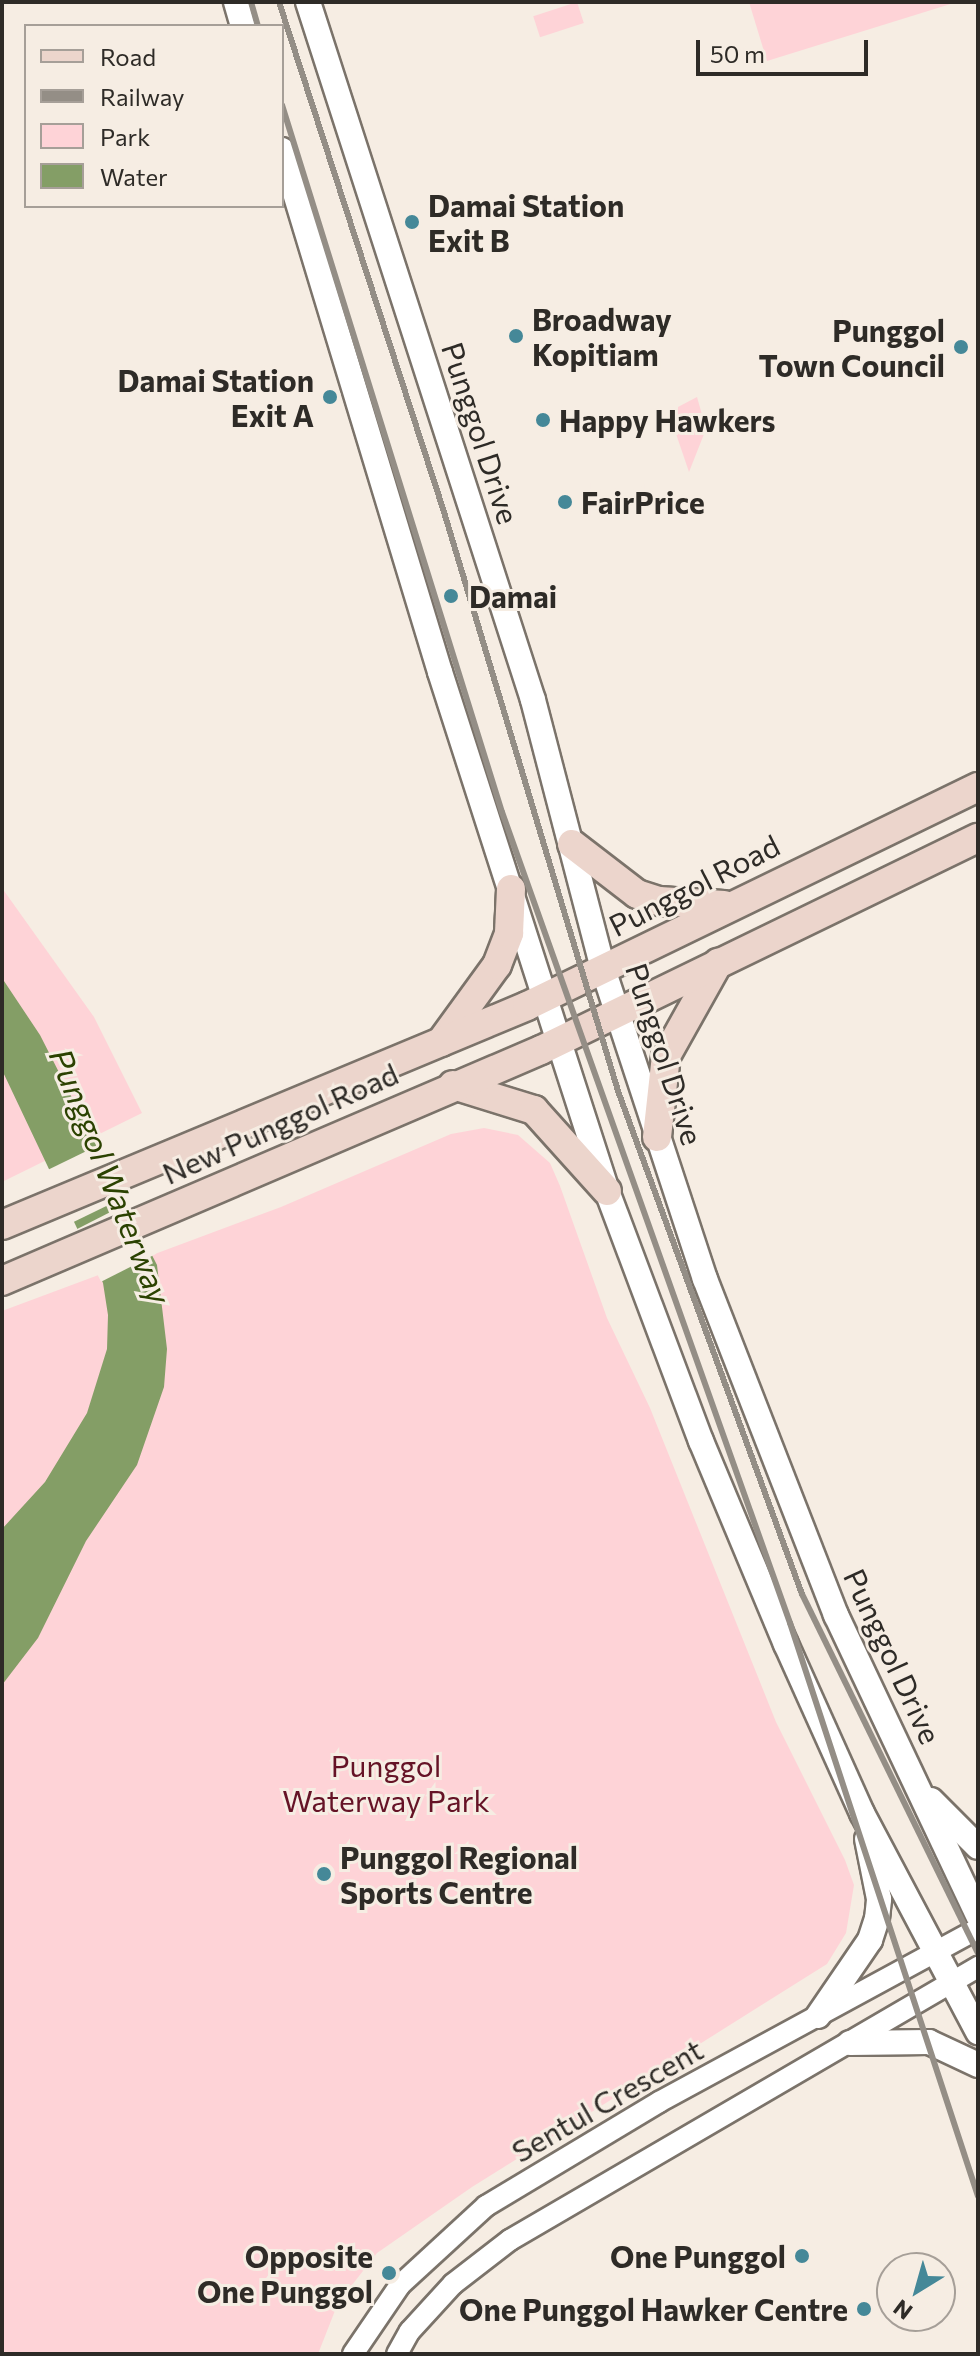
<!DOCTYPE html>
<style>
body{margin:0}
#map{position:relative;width:980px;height:2356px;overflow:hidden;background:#f6ede3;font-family:Commissioner,sans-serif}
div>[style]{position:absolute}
.green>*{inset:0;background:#fed3d7;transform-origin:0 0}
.water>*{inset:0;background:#849e66}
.pier>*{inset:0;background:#f6ede3;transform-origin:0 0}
.roads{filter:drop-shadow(2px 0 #7b736a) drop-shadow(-2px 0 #7b736a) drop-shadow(0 2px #7b736a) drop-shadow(0 -2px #7b736a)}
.minor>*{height:20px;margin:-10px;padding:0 10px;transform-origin:10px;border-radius:10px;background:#fff}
.tertiary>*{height:24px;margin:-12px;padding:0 12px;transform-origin:12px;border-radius:12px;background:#fff}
.secondary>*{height:28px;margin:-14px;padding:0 14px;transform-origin:14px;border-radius:14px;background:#ecd5cc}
.rail>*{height:6px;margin:-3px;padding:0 3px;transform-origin:3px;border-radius:3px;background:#948e86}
.dots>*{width:22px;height:22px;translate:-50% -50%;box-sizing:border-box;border:4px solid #f6ede3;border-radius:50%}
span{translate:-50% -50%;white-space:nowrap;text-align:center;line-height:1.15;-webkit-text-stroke:6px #f6ede3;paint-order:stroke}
.poi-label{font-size:30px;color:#2e2b27;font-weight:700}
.left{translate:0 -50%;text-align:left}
.right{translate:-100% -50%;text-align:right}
.street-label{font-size:30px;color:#2e2b27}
.park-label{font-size:30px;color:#651326}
.water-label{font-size:32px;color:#2b4201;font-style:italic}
.frame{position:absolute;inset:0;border:4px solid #2e2b27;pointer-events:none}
.legend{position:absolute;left:24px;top:24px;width:260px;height:184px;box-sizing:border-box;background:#f6ede3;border:2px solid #a69f98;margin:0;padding:10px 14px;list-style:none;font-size:24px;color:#2e2b27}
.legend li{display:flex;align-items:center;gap:16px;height:40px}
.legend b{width:40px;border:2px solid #a69f98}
.north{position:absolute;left:876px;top:2252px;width:80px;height:80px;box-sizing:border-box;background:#f6ede3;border:2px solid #a69f98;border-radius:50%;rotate:217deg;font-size:22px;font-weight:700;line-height:32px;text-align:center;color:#2e2b27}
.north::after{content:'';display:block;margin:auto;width:28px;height:36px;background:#458898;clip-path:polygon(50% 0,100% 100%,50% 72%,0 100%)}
.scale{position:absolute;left:696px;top:40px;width:172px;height:36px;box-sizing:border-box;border:4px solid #2e2b27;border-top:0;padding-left:10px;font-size:24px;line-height:28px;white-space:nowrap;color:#2e2b27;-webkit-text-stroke:6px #f6ede3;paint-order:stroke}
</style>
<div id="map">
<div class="green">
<i style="left:577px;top:2px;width:22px;height:46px;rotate:72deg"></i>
<i style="clip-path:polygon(749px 2px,957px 2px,767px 61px)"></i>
<i style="clip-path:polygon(697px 397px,706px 429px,689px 472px,672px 422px,678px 407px)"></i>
<i style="clip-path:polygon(2px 888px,94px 1017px,142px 1113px,2px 1182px)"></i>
<i style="clip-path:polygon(484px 1128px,518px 1135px,550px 1163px,560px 1186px,607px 1318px,650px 1408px,776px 1722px,845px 1860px,854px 1885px,846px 1933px,827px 1964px,472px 2187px,377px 2253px,338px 2303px,318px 2354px,2px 2354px,2px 1311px,281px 1207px,451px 1134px)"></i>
</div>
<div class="water">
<i style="clip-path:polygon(2px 978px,40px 1035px,157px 1265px,167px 1349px,164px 1387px,137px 1465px,86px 1541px,38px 1638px,2px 1685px,2px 1529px,45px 1482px,87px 1413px,107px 1349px,108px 1315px,103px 1283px,2px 1070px)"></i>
</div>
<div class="pier">
<i style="left:101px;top:1144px;width:58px;height:60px;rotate:64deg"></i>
<i style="left:130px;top:1202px;width:58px;height:62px;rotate:63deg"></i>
</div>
<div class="roads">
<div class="minor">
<i style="left:353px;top:2354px;width:83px;rotate:-55.7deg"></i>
<i style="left:400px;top:2285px;width:117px;rotate:-42.6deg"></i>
<i style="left:486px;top:2206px;width:202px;rotate:-31deg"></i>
<i style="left:659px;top:2102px;width:363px;rotate:-28.5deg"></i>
<i style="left:397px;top:2354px;width:26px;rotate:-61deg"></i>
<i style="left:410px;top:2331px;width:64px;rotate:-47.5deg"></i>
<i style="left:453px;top:2284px;width:72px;rotate:-37.7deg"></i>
<i style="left:510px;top:2240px;width:542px;rotate:-30.26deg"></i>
</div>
<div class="tertiary">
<i style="left:236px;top:2px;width:25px;rotate:74deg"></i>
<i style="left:308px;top:2px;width:733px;rotate:72.13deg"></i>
<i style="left:533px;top:700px;width:278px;rotate:75.4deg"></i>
<i style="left:603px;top:969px;width:326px;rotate:71.8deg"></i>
<i style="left:705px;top:1279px;width:361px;rotate:68.7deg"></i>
<i style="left:836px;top:1615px;width:333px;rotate:64.7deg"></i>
<i style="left:282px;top:150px;width:545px;rotate:73.16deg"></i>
<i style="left:440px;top:672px;width:545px;rotate:72.16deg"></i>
<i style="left:607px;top:1191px;width:267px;rotate:69.4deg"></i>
<i style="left:701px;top:1441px;width:220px;rotate:67.3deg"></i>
<i style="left:786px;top:1644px;width:185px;rotate:65.8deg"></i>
<i style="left:862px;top:1813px;width:248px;rotate:62.1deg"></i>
<i style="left:931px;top:1800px;width:66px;rotate:45deg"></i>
<i style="left:818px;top:2016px;width:92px;rotate:-55.6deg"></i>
<i style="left:870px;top:1940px;width:22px;rotate:-72deg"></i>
<i style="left:877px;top:1919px;width:20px;rotate:-84deg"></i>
<i style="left:879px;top:1899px;width:61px;rotate:-101.3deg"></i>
<i style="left:850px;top:2043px;width:79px;rotate:-0.7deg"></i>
<i style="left:929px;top:2042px;width:54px;rotate:25.1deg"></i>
</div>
<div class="secondary">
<i style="left:572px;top:844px;width:82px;rotate:37.6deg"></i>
<i style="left:637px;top:894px;width:23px;rotate:18deg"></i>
<i style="left:659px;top:901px;width:65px;rotate:3.5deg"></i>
<i style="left:441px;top:1042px;width:95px;rotate:-54deg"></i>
<i style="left:497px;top:965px;width:34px;rotate:-69deg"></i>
<i style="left:509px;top:933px;width:44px;rotate:-87.4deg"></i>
<i style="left:453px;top:1085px;width:85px;rotate:17.2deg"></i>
<i style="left:534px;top:1110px;width:109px;rotate:48deg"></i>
<i style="left:657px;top:1137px;width:81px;rotate:-83.7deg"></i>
<i style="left:666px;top:1056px;width:107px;rotate:-60.8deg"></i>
<i style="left:2px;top:1225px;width:569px;rotate:-22.64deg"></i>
<i style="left:527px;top:1006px;width:501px;rotate:-25.9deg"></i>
<i style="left:2px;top:1281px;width:586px;rotate:-23.2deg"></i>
<i style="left:541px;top:1050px;width:486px;rotate:-25.9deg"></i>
</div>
</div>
<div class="rail">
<i style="left:251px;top:2px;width:25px;rotate:74deg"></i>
<i style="left:279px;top:2px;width:536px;rotate:72.07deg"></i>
<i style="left:444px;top:512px;width:605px;rotate:73.27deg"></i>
<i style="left:618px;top:1091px;width:536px;rotate:69.91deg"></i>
<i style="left:802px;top:1594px;width:400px;rotate:63.9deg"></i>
<i style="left:282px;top:105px;width:740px;rotate:72.72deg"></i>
<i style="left:502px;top:812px;width:861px;rotate:70.45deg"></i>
<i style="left:790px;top:1623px;width:603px;rotate:71.84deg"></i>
</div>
<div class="dots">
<i style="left:412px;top:222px;background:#458898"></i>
<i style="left:516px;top:336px;background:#458898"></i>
<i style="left:961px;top:347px;background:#458898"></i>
<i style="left:330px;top:397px;background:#458898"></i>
<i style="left:543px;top:420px;background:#458898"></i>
<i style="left:565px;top:502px;background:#458898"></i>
<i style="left:451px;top:596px;background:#458898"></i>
<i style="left:324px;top:1874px;background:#458898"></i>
<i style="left:802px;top:2256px;background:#458898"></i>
<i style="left:389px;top:2273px;background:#458898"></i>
<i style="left:864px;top:2309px;background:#458898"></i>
</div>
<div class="poi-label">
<span class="left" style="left:428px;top:222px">Damai Station<br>Exit B</span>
<span class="left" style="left:532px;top:336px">Broadway<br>Kopitiam</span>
<span class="right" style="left:945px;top:347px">Punggol<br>Town Council</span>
<span class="right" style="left:314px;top:397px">Damai Station<br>Exit A</span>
<span class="left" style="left:559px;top:420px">Happy Hawkers</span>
<span class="left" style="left:581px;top:502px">FairPrice</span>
<span class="left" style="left:469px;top:596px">Damai</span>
<span class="left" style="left:340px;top:1874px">Punggol Regional<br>Sports Centre</span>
<span class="right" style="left:373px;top:2273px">Opposite<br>One Punggol</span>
<span class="right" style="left:786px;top:2256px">One Punggol</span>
<span class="right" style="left:848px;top:2309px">One Punggol Hawker Centre</span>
</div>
<div class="street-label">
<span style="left:481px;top:433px;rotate:72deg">Punggol Drive</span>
<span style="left:694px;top:885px;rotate:-27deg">Punggol Road</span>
<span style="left:665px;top:1054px;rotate:72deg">Punggol Drive</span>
<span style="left:280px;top:1123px;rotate:-24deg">New Punggol Road</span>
<span style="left:893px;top:1656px;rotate:65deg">Punggol Drive</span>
<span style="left:607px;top:2100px;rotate:-30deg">Sentul Crescent</span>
</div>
<div class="park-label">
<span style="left:386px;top:1782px">Punggol<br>Waterway Park</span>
</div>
<div class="water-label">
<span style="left:111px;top:1176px;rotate:68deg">Punggol Waterway</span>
</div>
<div class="frame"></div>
<ul class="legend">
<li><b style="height:10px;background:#ecd5cc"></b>Road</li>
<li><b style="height:10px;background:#948e86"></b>Railway</li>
<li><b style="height:22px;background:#fed3d7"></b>Park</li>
<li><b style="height:22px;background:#849e66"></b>Water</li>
</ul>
<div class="north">N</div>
<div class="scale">50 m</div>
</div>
